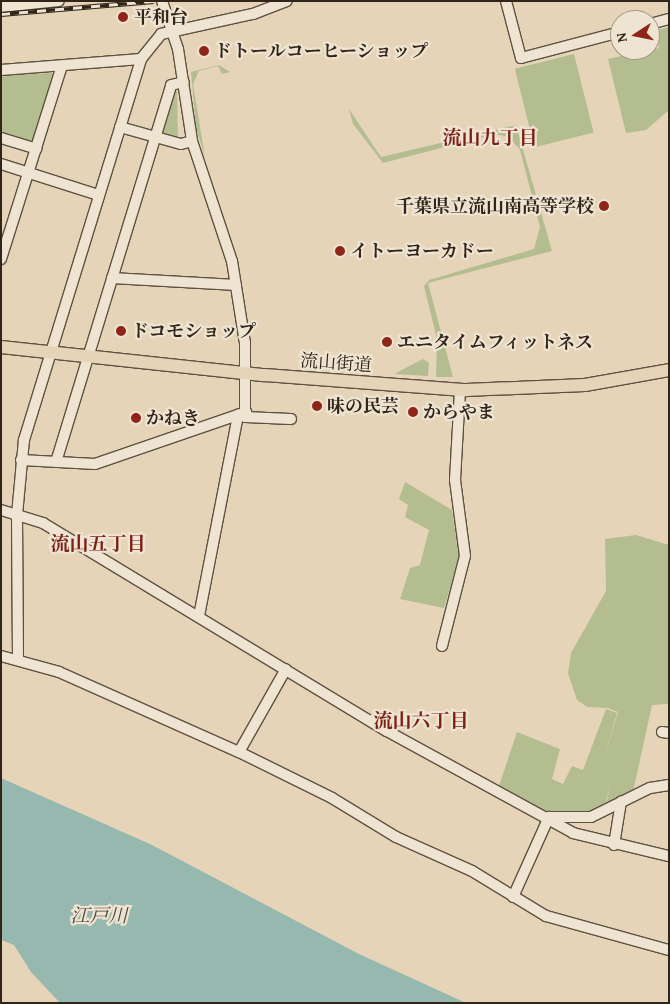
<!DOCTYPE html>
<meta charset="utf-8">
<style>
body{margin:0}
#map{position:relative;width:670px;height:1004px;overflow:hidden;background:#e6d4b9;font-family:"Gentium Book Plus","Noto Serif JP",serif}
div>[style]{position:absolute}
.green>*{inset:0;background:#b3bd90;transform-origin:0 0}
.water>*{inset:0;background:#96b8ae}
.roads{filter:drop-shadow(1px 0 #5e5140) drop-shadow(-1px 0 #5e5140) drop-shadow(0 1px #5e5140) drop-shadow(0 -1px #5e5140)}
.minor>*{height:10px;margin:-5px;padding:0 5px;transform-origin:5px;border-radius:5px;background:#efe3d2}
.major>*{height:12px;margin:-6px;padding:0 6px;transform-origin:6px;border-radius:6px;background:#e6d4b9}
.rail>*{height:5px;margin-top:-2.5px;transform-origin:0;background:repeating-linear-gradient(90deg,#efe3d2 0 9px,#302518 0 18px);box-sizing:border-box;border-block:1px solid #302518}
.dots>*{width:14px;height:14px;translate:-50% -50%;box-sizing:border-box;border:2px solid #efe3d2;border-radius:50%}
span{translate:-50% -50%;white-space:nowrap;text-align:center;line-height:1.15;-webkit-text-stroke:4.5px #efe3d2;paint-order:stroke}
.poi-label{font-size:18px;color:#302518;font-weight:700}
.left{translate:0 -50%;text-align:left}
.right{translate:-100% -50%;text-align:right}
.street-label{font-size:18px;color:#302518}
.neighbourhood-label{font-size:19px;color:#7a1f14;font-weight:700}
.water-label{font-size:19px;color:#4a4a3e;font-style:italic}
.frame{position:absolute;inset:0;border:2px solid #302518;pointer-events:none}
.north{position:absolute;left:610px;top:10px;width:50px;height:50px;box-sizing:border-box;background:#efe3d2;border:1px solid #a39788;border-radius:50%;rotate:259deg;font-size:14px;font-weight:700;line-height:20px;text-align:center;color:#302518}
.north::after{content:'';display:block;margin:auto;width:18px;height:22px;background:#8f2418;clip-path:polygon(50% 0,100% 100%,50% 72%,0 100%)}
</style>
<div id="map">
<div class="green">
<i style="clip-path:polygon(669px 27px,669px 110px,646px 130px,626px 133px,608px 59px,659px 48px,657px 30px)"></i>
<i style="left:574px;top:54px;width:81px;height:61px;rotate:76deg"></i>
<i style="clip-path:polygon(219px 65px,230px 72px,222px 74px,218px 66px,199px 71px,193px 84px,205px 157px,196px 128px,191px 72px)"></i>
<i style="clip-path:polygon(52px 73px,56px 75px,34px 142px,1px 134px,1px 75px)"></i>
<i style="clip-path:polygon(172px 90px,177px 91px,178px 140px,160px 131px)"></i>
<i style="clip-path:polygon(349px 109px,381px 157px,516px 125px,552px 251px,428px 283px,453px 377px,436px 377px,437px 339px,424px 286px,429px 280px,534px 249px,540px 227px,520px 150px,509px 137px,495px 134px,383px 163px,353px 124px)"></i>
<i style="clip-path:polygon(423px 359px,429px 363px,428px 376px,394px 374px)"></i>
<i style="clip-path:polygon(405px 482px,452px 510px,459px 558px,444px 608px,400px 599px,410px 568px,420px 565px,429px 530px,405px 517px,408px 505px,399px 499px)"></i>
<i style="clip-path:polygon(636px 535px,669px 545px,669px 704px,652px 705px,633px 792px,606px 805px,611px 781px,605px 806px,591px 813px,555px 816px,499px 786px,517px 732px,560px 749px,552px 779px,563px 784px,572px 766px,583px 770px,606px 709px,617px 713px,603px 761px,618px 712px,608px 708px,587px 707px,577px 700px,568px 673px,571px 653px,606px 591px,605px 539px)"></i>
</div>
<div class="water">
<i style="clip-path:polygon(1px 778px,152px 845px,359px 954px,466px 1003px,60px 1003px,31px 972px,14px 945px,1px 940px)"></i>
</div>
<div class="roads">
<div class="minor">
<i style="left:162px;top:1px;width:51px;rotate:71.6deg"></i>
<i style="left:178px;top:49px;width:93px;rotate:81.3deg"></i>
<i style="left:192px;top:141px;width:126px;rotate:71.6deg"></i>
<i style="left:232px;top:261px;width:83px;rotate:81deg"></i>
<i style="left:245px;top:343px;width:74px;rotate:90deg"></i>
<i style="left:245px;top:417px;width:46px;rotate:2.5deg"></i>
<i style="left:506px;top:1px;width:59px;rotate:75.3deg"></i>
<i style="left:521px;top:58px;width:102px;rotate:-14.7deg"></i>
<i style="left:1px;top:7px;width:58px;rotate:-5.9deg"></i>
<i style="left:650px;top:24px;width:20px;rotate:-15deg"></i>
<i style="left:1px;top:70px;width:140px;rotate:-4.5deg"></i>
<i style="left:120px;top:127px;width:63px;rotate:15.6deg"></i>
<i style="left:181px;top:144px;width:11px;rotate:-15deg"></i>
<i style="left:1px;top:138px;width:37px;rotate:17deg"></i>
<i style="left:1px;top:164px;width:103px;rotate:17.6deg"></i>
<i style="left:1px;top:259px;width:202px;rotate:-72.5deg"></i>
<i style="left:112px;top:278px;width:124px;rotate:3.2deg"></i>
<i style="left:21px;top:460px;width:74px;rotate:3.1deg"></i>
<i style="left:95px;top:464px;width:160px;rotate:-19deg"></i>
<i style="left:56px;top:462px;width:394px;rotate:-73deg"></i>
<i style="left:171px;top:85px;width:13px;rotate:-13deg"></i>
<i style="left:1px;top:510px;width:44px;rotate:17.2deg"></i>
<i style="left:43px;top:523px;width:402px;rotate:31.2deg"></i>
<i style="left:387px;top:731px;width:212px;rotate:28.7deg"></i>
<i style="left:573px;top:833px;width:99px;rotate:13.5deg"></i>
<i style="left:199px;top:616px;width:205px;rotate:-79deg"></i>
<i style="left:442px;top:646px;width:93px;rotate:-75.7deg"></i>
<i style="left:465px;top:556px;width:77px;rotate:-97.5deg"></i>
<i style="left:455px;top:480px;width:90px;rotate:-86.8deg"></i>
<i style="left:1px;top:656px;width:60px;rotate:15.4deg"></i>
<i style="left:59px;top:672px;width:197px;rotate:24deg"></i>
<i style="left:239px;top:752px;width:104px;rotate:26.3deg"></i>
<i style="left:332px;top:798px;width:75px;rotate:31.4deg"></i>
<i style="left:396px;top:837px;width:83px;rotate:24.1deg"></i>
<i style="left:472px;top:871px;width:87px;rotate:31.3deg"></i>
<i style="left:546px;top:916px;width:128px;rotate:15.5deg"></i>
<i style="left:18px;top:659px;width:144px;rotate:-90.4deg"></i>
<i style="left:17px;top:515px;width:75px;rotate:-84.7deg"></i>
<i style="left:24px;top:440px;width:399px;rotate:-72.9deg"></i>
<i style="left:141px;top:59px;width:32px;rotate:-51deg"></i>
<i style="left:161px;top:34px;width:94px;rotate:-12.3deg"></i>
<i style="left:253px;top:14px;width:36px;rotate:-21deg"></i>
<i style="left:662px;top:732px;width:7px;rotate:8deg"></i>
<i style="left:239px;top:752px;width:95px;rotate:-60.5deg"></i>
<i style="left:614px;top:845px;width:44px;rotate:-80.8deg"></i>
<i style="left:513px;top:897px;width:88px;rotate:-65.8deg"></i>
<i style="left:549px;top:817px;width:42px"></i>
<i style="left:591px;top:817px;width:66px;rotate:-26.2deg"></i>
<i style="left:650px;top:788px;width:19px;rotate:-9deg"></i>
</div>
<div class="major">
<i style="left:1px;top:347px;width:265px;rotate:6.1deg"></i>
<i style="left:265px;top:375px;width:202px;rotate:4.3deg"></i>
<i style="left:466px;top:390px;width:119px;rotate:-2.4deg"></i>
<i style="left:585px;top:385px;width:85px;rotate:-10.1deg"></i>
</div>
</div>
<div class="rail">
<i style="left:1px;top:14px;width:153px;rotate:-4.9deg"></i>
</div>
<div class="dots">
<i style="left:123px;top:17px;background:#8f2418"></i>
<i style="left:204px;top:51px;background:#8f2418"></i>
<i style="left:604px;top:206px;background:#8f2418"></i>
<i style="left:340px;top:251px;background:#8f2418"></i>
<i style="left:121px;top:331px;background:#8f2418"></i>
<i style="left:387px;top:342px;background:#8f2418"></i>
<i style="left:317px;top:406px;background:#8f2418"></i>
<i style="left:413px;top:412px;background:#8f2418"></i>
<i style="left:136px;top:418px;background:#8f2418"></i>
</div>
<div class="poi-label">
<span class="left" style="left:134px;top:17px">平和台</span>
<span class="left" style="left:214px;top:51px">ドトールコーヒーショップ</span>
<span class="right" style="left:594px;top:206px">千葉県立流山南高等学校</span>
<span class="left" style="left:350px;top:251px">イトーヨーカドー</span>
<span class="left" style="left:131px;top:331px">ドコモショップ</span>
<span class="left" style="left:397px;top:342px">エニタイムフィットネス</span>
<span class="left" style="left:327px;top:406px">味の民芸</span>
<span class="left" style="left:423px;top:412px">からやま</span>
<span class="left" style="left:146px;top:418px">かねき</span>
</div>
<div class="street-label">
<span style="left:336px;top:363px;rotate:4deg">流山街道</span>
</div>
<div class="neighbourhood-label">
<span style="left:490px;top:138px">流山九丁目</span>
<span style="left:98px;top:544px">流山五丁目</span>
<span style="left:421px;top:721px">流山六丁目</span>
</div>
<div class="water-label">
<span style="left:99px;top:916px">江戸川</span>
</div>
<div class="frame"></div>
<div class="north">N</div>
</div>
